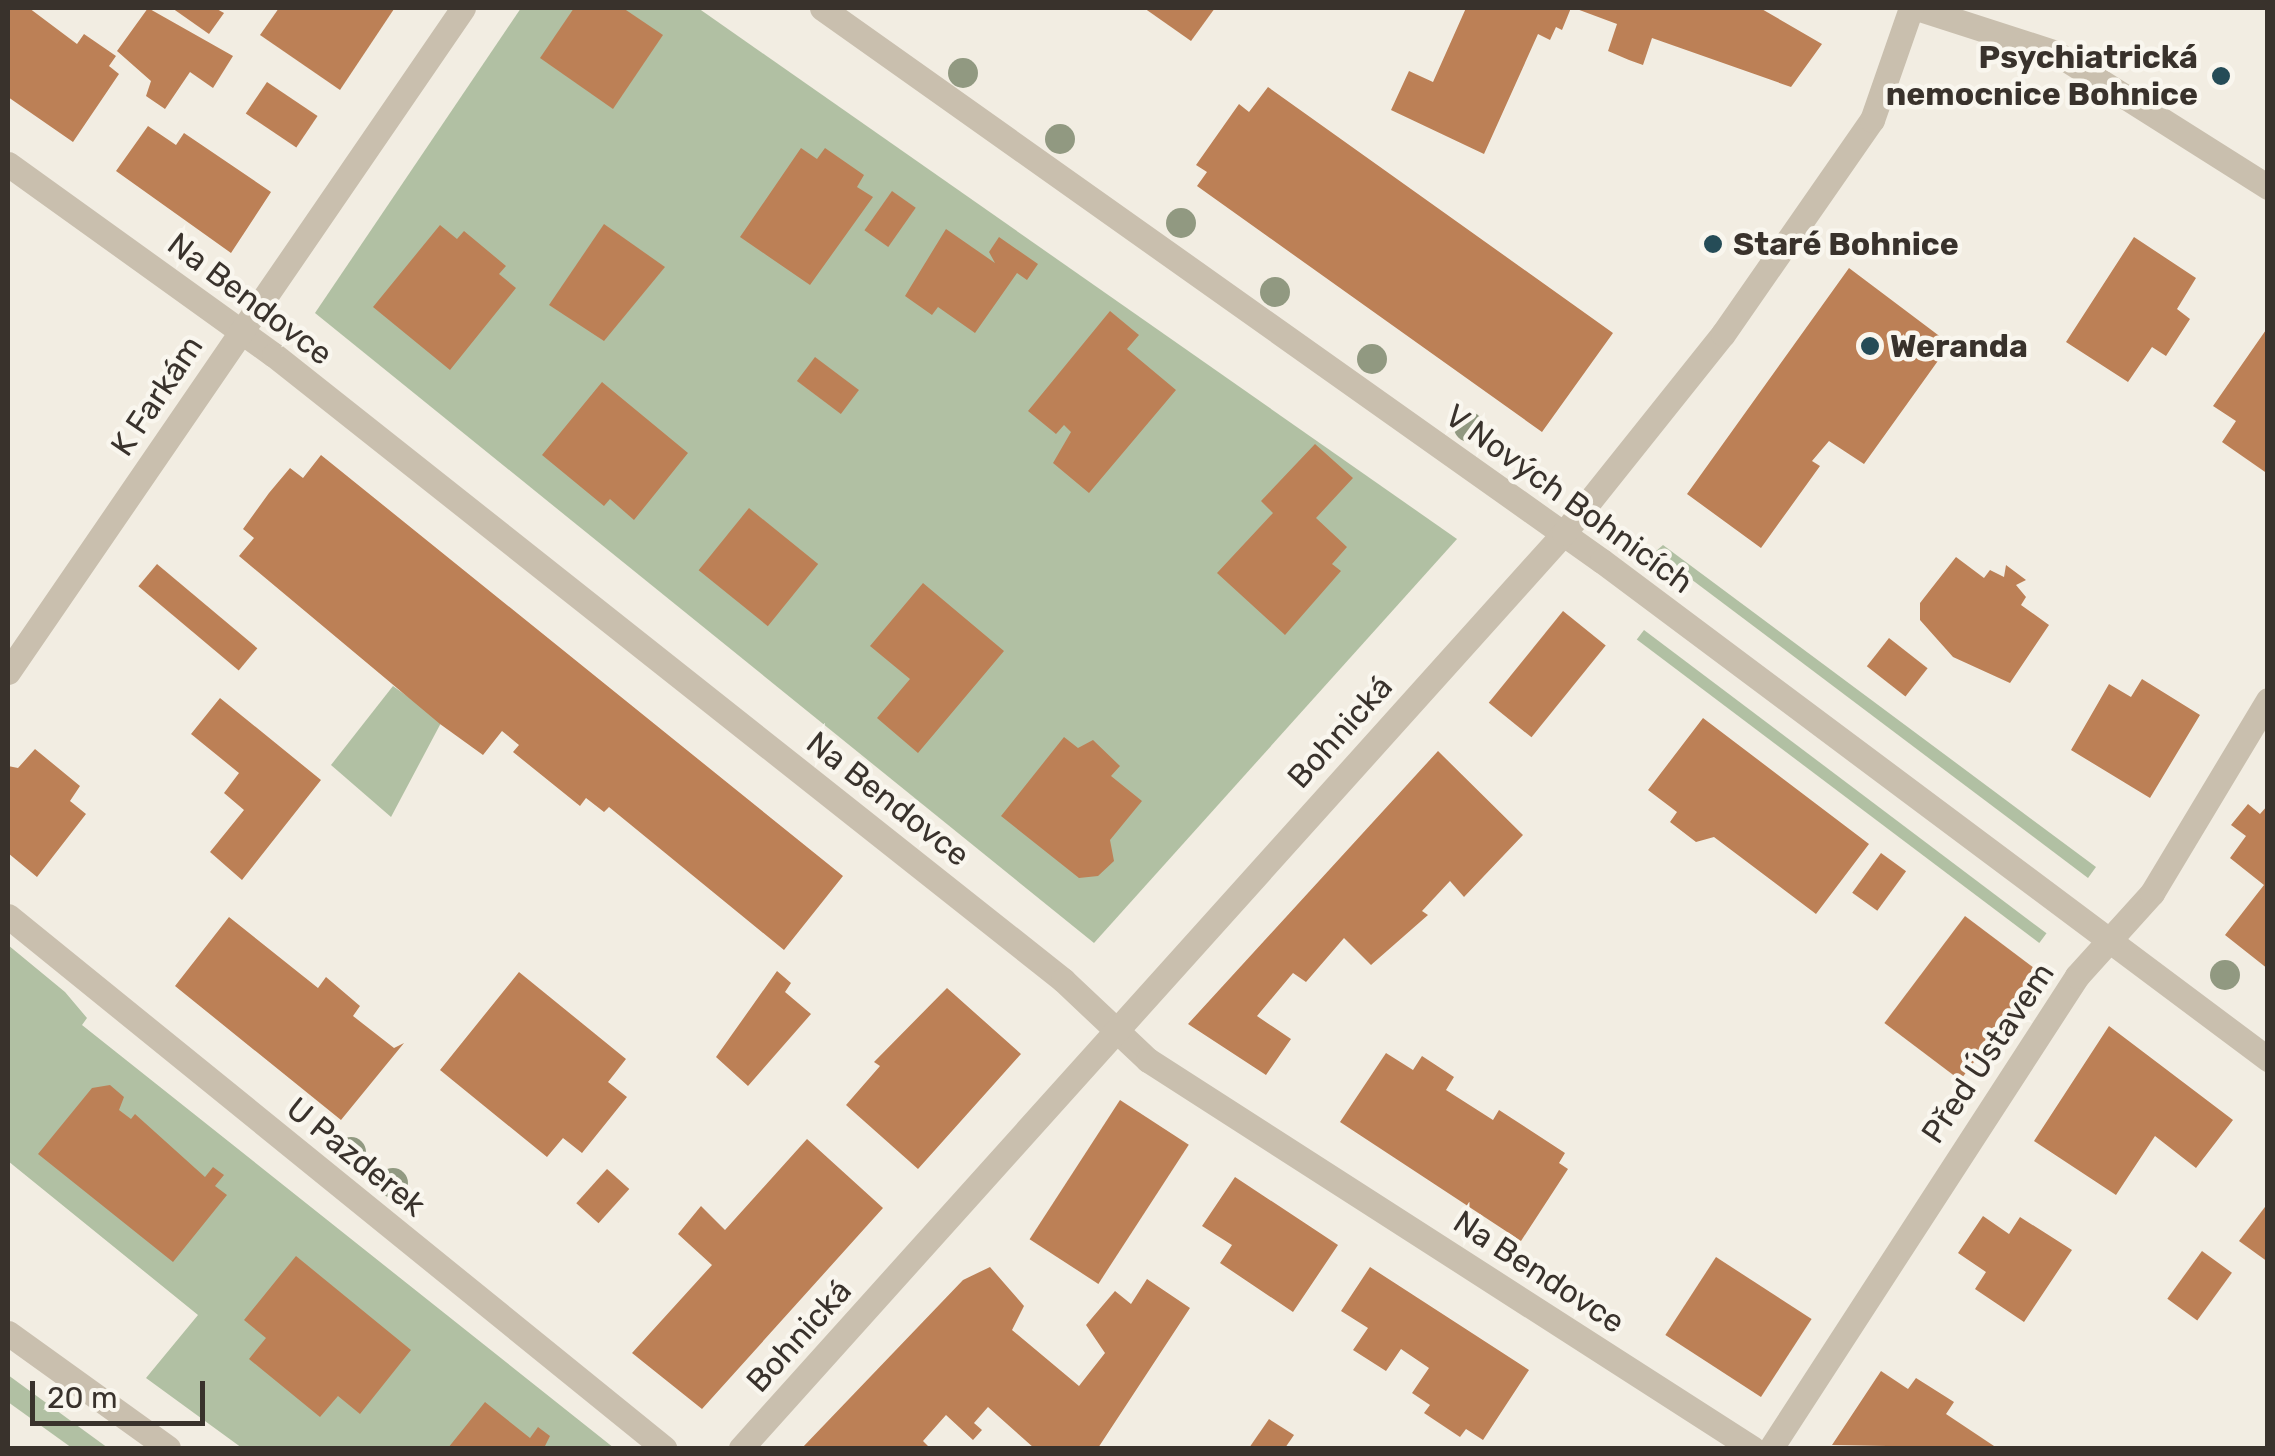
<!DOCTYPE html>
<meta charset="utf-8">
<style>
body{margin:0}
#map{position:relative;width:2275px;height:1456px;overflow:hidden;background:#f2ede2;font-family:Rubik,sans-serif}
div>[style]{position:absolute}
.green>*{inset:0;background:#b1c0a3;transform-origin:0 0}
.building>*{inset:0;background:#bc8056;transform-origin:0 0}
.minor>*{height:25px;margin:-12.5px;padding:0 12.5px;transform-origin:12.5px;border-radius:12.5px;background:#c9bfae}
.tertiary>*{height:25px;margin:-12.5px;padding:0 12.5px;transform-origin:12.5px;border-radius:12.5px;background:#c9bfae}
.trees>*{width:30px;height:30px;margin:-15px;border-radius:50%;background:#919981}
.dots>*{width:28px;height:28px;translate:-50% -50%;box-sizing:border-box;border:5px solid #f9f6ee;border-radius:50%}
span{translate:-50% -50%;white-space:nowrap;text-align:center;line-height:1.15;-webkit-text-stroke:9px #f9f6ee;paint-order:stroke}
.poi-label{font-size:32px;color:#39322c;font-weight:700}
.right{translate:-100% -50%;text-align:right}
.left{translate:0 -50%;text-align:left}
.street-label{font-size:32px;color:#39322c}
.frame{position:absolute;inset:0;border:10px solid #39322c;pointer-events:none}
.scale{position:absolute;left:30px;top:1381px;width:175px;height:45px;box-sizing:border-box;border:5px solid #39322c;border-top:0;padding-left:12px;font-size:30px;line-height:35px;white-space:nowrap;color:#39322c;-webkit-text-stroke:8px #f9f6ee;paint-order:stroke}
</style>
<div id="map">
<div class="green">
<i style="clip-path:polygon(521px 8px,698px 8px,1457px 539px,1094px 943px,315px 313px)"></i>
<i style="clip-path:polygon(1663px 545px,2096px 867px,2088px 878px,1655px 552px)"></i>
<i style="left:1644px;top:630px;width:504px;height:12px;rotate:37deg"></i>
<i style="clip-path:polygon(393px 686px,442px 721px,391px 817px,331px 765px)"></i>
<i style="clip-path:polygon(8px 945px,65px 992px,87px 1018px,82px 1025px,614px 1448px,242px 1448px,146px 1378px,198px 1315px,8px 1161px)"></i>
<i style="clip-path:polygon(8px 1375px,108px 1448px,72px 1448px,8px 1402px)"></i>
</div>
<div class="building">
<i style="clip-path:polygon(8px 8px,29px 8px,77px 44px,84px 34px,116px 56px,109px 66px,119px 74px,73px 142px,8px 97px)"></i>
<i style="clip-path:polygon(148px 8px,233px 56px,213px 88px,190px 72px,165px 109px,146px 96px,151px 81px,117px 51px)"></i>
<i style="clip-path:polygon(172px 8px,215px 8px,224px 13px,209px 34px)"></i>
<i style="clip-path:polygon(279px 8px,391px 8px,394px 9px,340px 90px,260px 35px)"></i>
<i style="clip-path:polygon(574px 8px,623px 8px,663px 35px,613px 109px,540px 58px)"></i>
<i style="clip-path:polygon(1144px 8px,1215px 8px,1191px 41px)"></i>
<i style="clip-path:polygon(1466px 8px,1571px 8px,1562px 30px,1556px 27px,1550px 40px,1538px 34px,1484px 154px,1391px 110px,1409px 71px,1433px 82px)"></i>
<i style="clip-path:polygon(1574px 8px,1760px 8px,1822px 44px,1791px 87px,1652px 38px,1643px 65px,1629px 60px,1608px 51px,1617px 24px)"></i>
<i style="left:267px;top:82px;width:61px;height:38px;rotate:34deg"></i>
<i style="clip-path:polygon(1268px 87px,1613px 333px,1542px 432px,1197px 186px,1207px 172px,1196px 165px,1239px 104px,1249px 112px)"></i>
<i style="clip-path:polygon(148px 126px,176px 145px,184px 133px,271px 192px,231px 253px,116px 171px)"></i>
<i style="clip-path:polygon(801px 148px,817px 159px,825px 148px,864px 175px,857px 187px,873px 197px,810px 285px,740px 237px)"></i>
<i style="left:892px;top:191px;width:29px;height:48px;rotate:35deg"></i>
<i style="clip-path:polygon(604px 224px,665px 267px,604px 341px,549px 305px)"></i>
<i style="clip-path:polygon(440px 225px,457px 239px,464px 231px,506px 266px,499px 274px,516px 288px,450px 370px,373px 307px)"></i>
<i style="clip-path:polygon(946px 229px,995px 263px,989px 252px,999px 237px,1038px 264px,1027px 280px,1017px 273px,975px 333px,938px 307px,932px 315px,905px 296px)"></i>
<i style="clip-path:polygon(2134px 237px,2196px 278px,2177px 309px,2190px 319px,2166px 356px,2152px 347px,2128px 382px,2066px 342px)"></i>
<i style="clip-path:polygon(1849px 268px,1950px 344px,1864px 464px,1829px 441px,1812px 461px,1820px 466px,1761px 548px,1687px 494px)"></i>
<i style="clip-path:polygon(1110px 311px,1139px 335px,1127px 349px,1176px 390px,1089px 493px,1053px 463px,1071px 432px,1064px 425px,1056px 434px,1028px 411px)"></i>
<i style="clip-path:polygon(2268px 327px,2268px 474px,2222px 442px,2236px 421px,2213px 406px)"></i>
<i style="left:815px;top:357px;width:55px;height:30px;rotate:37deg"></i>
<i style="clip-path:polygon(602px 382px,688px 453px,634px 520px,610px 499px,604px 506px,542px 455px)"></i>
<i style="clip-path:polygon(1315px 444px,1353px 478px,1316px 518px,1347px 547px,1332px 564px,1341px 571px,1285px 635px,1217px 573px,1273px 513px,1261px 501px)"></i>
<i style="clip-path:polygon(321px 455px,843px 876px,784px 950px,609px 807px,604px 812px,586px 798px,580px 806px,513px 752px,519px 745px,502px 731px,483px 755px,440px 724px,239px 556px,254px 538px,243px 529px,269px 493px,290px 468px,303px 478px)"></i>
<i style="left:749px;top:508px;width:89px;height:80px;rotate:39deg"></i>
<i style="clip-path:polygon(1956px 557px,1984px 578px,1990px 570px,2004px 577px,2006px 565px,2026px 580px,2016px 585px,2026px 597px,2021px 605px,2049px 625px,2010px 683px,1953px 657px,1920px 620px,1920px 603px)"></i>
<i style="left:157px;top:564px;width:131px;height:29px;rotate:40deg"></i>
<i style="clip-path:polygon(923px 583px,1004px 651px,918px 753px,877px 718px,910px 679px,870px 646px)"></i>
<i style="left:1563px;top:611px;width:55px;height:118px;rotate:39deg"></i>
<i style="left:1889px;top:638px;width:49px;height:36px;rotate:38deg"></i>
<i style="clip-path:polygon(2142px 679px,2200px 715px,2150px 798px,2071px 750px,2109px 684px,2131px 697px)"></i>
<i style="clip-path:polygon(220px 698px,321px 780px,242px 880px,210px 852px,244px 810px,224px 793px,239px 773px,191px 734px)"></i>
<i style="clip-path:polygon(1703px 718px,1869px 844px,1816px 914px,1714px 837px,1696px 842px,1670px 822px,1677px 812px,1648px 790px)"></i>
<i style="clip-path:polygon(1064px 737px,1078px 748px,1093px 740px,1120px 766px,1111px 776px,1142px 801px,1110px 840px,1114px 861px,1098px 876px,1079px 878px,1001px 816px)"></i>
<i style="clip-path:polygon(35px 749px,80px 786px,70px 801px,86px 814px,37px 877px,8px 853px,8px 766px,18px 768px)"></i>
<i style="clip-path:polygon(1438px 751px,1523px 835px,1464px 897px,1450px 881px,1422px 911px,1428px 915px,1371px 965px,1344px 938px,1306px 982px,1293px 973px,1257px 1016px,1291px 1039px,1266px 1075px,1188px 1024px)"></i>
<i style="clip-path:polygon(2248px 804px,2260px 814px,2268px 805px,2268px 969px,2225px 935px,2264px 885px,2230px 858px,2246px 836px,2231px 825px)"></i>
<i style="left:1881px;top:853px;width:31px;height:49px;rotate:36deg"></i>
<i style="left:1965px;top:916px;width:95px;height:134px;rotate:37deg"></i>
<i style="clip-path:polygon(229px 917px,318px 988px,326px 977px,360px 1006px,353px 1016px,394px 1048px,404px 1043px,341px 1120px,175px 986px)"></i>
<i style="clip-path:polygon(777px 971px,791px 983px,785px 992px,811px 1014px,748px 1086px,716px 1057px)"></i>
<i style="clip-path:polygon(519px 972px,626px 1059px,608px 1082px,627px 1097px,582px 1153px,563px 1138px,547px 1157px,440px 1070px)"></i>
<i style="clip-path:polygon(947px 988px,1021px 1054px,918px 1169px,846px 1105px,880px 1066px,874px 1062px)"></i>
<i style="clip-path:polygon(2109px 1026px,2233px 1120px,2196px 1168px,2155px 1136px,2116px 1195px,2034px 1141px)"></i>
<i style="clip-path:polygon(1386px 1053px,1413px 1070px,1422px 1056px,1454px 1077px,1446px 1090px,1493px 1120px,1499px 1110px,1565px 1153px,1559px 1163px,1568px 1169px,1521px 1241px,1340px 1122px)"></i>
<i style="clip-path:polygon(110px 1085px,124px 1097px,119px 1110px,131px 1119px,135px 1114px,205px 1177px,213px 1167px,224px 1175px,215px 1186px,227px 1195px,173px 1262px,38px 1154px,92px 1088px)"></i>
<i style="left:1120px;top:1100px;width:82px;height:166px;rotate:33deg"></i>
<i style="clip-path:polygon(807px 1139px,883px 1208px,702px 1409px,632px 1353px,712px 1265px,678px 1234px,701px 1206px,725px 1230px)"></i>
<i style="left:607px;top:1169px;width:30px;height:46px;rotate:42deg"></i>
<i style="clip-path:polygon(1235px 1177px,1338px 1245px,1293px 1312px,1220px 1263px,1232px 1245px,1202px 1226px)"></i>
<i style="clip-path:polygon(2268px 1203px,2268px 1262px,2239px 1241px)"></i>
<i style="clip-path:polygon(1983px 1216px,2009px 1234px,2020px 1217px,2072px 1250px,2024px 1322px,1975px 1289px,1986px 1272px,1958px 1253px)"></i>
<i style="left:2202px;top:1251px;width:37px;height:59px;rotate:36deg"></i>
<i style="clip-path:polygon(296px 1256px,411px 1350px,360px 1414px,338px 1396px,320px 1417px,249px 1359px,266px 1338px,244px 1320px)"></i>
<i style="left:1716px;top:1257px;width:114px;height:93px;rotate:33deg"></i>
<i style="clip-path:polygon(990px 1267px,1024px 1306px,1012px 1330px,1079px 1386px,1105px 1353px,1086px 1325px,1115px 1291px,1131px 1304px,1147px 1279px,1190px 1308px,1098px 1448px,1034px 1448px,988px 1407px,974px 1423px,982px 1430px,973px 1440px,946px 1415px,923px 1441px,930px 1448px,802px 1448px,963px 1280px)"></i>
<i style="clip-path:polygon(1370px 1267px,1529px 1370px,1483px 1440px,1466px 1429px,1460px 1437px,1424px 1413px,1430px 1405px,1412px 1393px,1429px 1368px,1401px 1349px,1386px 1371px,1353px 1350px,1368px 1328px,1341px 1311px)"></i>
<i style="clip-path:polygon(1881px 1371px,1908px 1389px,1916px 1378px,1954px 1402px,1946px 1414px,1997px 1448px,1832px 1445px)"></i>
<i style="clip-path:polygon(485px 1402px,530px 1438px,538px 1427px,550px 1436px,544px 1448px,448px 1448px)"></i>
<i style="clip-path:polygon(1269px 1419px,1294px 1435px,1285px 1448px,1249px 1448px)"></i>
</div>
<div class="minor">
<i style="left:822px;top:8px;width:956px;rotate:35.34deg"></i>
<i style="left:1602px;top:561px;width:832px;rotate:36.79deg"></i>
<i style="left:1917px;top:8px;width:146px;rotate:17.9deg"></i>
<i style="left:2056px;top:53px;width:251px;rotate:32.3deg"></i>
<i style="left:8px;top:164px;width:327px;rotate:35.7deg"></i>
<i style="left:274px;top:355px;width:1007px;rotate:38.38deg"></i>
<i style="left:1063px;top:980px;width:117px;rotate:43.3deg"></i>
<i style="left:1148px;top:1060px;width:718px;rotate:32.72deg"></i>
<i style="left:8px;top:672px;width:805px;rotate:-55.58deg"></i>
<i style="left:8px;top:916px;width:845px;rotate:39.04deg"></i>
<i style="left:741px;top:1448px;width:1231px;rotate:-48.03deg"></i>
<i style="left:1564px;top:533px;width:255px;rotate:-51.4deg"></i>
<i style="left:1723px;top:334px;width:261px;rotate:-55.2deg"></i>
<i style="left:1872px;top:120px;width:119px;rotate:-70.8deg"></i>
<i style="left:1771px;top:1448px;width:563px;rotate:-57.04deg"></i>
<i style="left:2077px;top:976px;width:112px;rotate:-47.9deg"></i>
<i style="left:2152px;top:893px;width:225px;rotate:-59deg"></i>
</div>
<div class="tertiary">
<i style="left:8px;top:1333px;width:197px;rotate:35.7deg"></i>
</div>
<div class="trees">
<i style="left:963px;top:73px"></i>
<i style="left:1060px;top:139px"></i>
<i style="left:1181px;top:223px"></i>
<i style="left:1275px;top:292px"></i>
<i style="left:1372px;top:359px"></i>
<i style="left:1469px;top:427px"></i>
<i style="left:2225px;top:975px"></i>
<i style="left:351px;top:1152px"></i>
<i style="left:393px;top:1183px"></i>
</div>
<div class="dots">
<i style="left:2221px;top:76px;background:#254c57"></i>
<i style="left:1713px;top:244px;background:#254c57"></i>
<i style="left:1870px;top:346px;background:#254c57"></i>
</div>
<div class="poi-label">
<span class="right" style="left:2198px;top:76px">Psychiatrická<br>nemocnice Bohnice</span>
<span class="left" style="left:1733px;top:244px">Staré Bohnice</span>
<span class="left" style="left:1890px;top:346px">Weranda</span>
</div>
<div class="street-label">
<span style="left:250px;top:299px;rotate:37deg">Na Bendovce</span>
<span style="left:157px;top:396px;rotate:-56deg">K Farkám</span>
<span style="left:1569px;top:499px;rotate:36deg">V Nových Bohnicích</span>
<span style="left:1340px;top:732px;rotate:-48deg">Bohnická</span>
<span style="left:888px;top:799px;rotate:38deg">Na Bendovce</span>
<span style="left:1988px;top:1053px;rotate:-56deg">Před Ústavem</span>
<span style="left:356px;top:1157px;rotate:39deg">U Pazderek</span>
<span style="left:1539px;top:1272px;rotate:33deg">Na Bendovce</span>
<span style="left:799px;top:1336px;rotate:-48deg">Bohnická</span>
</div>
<div class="frame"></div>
<div class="scale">20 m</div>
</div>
